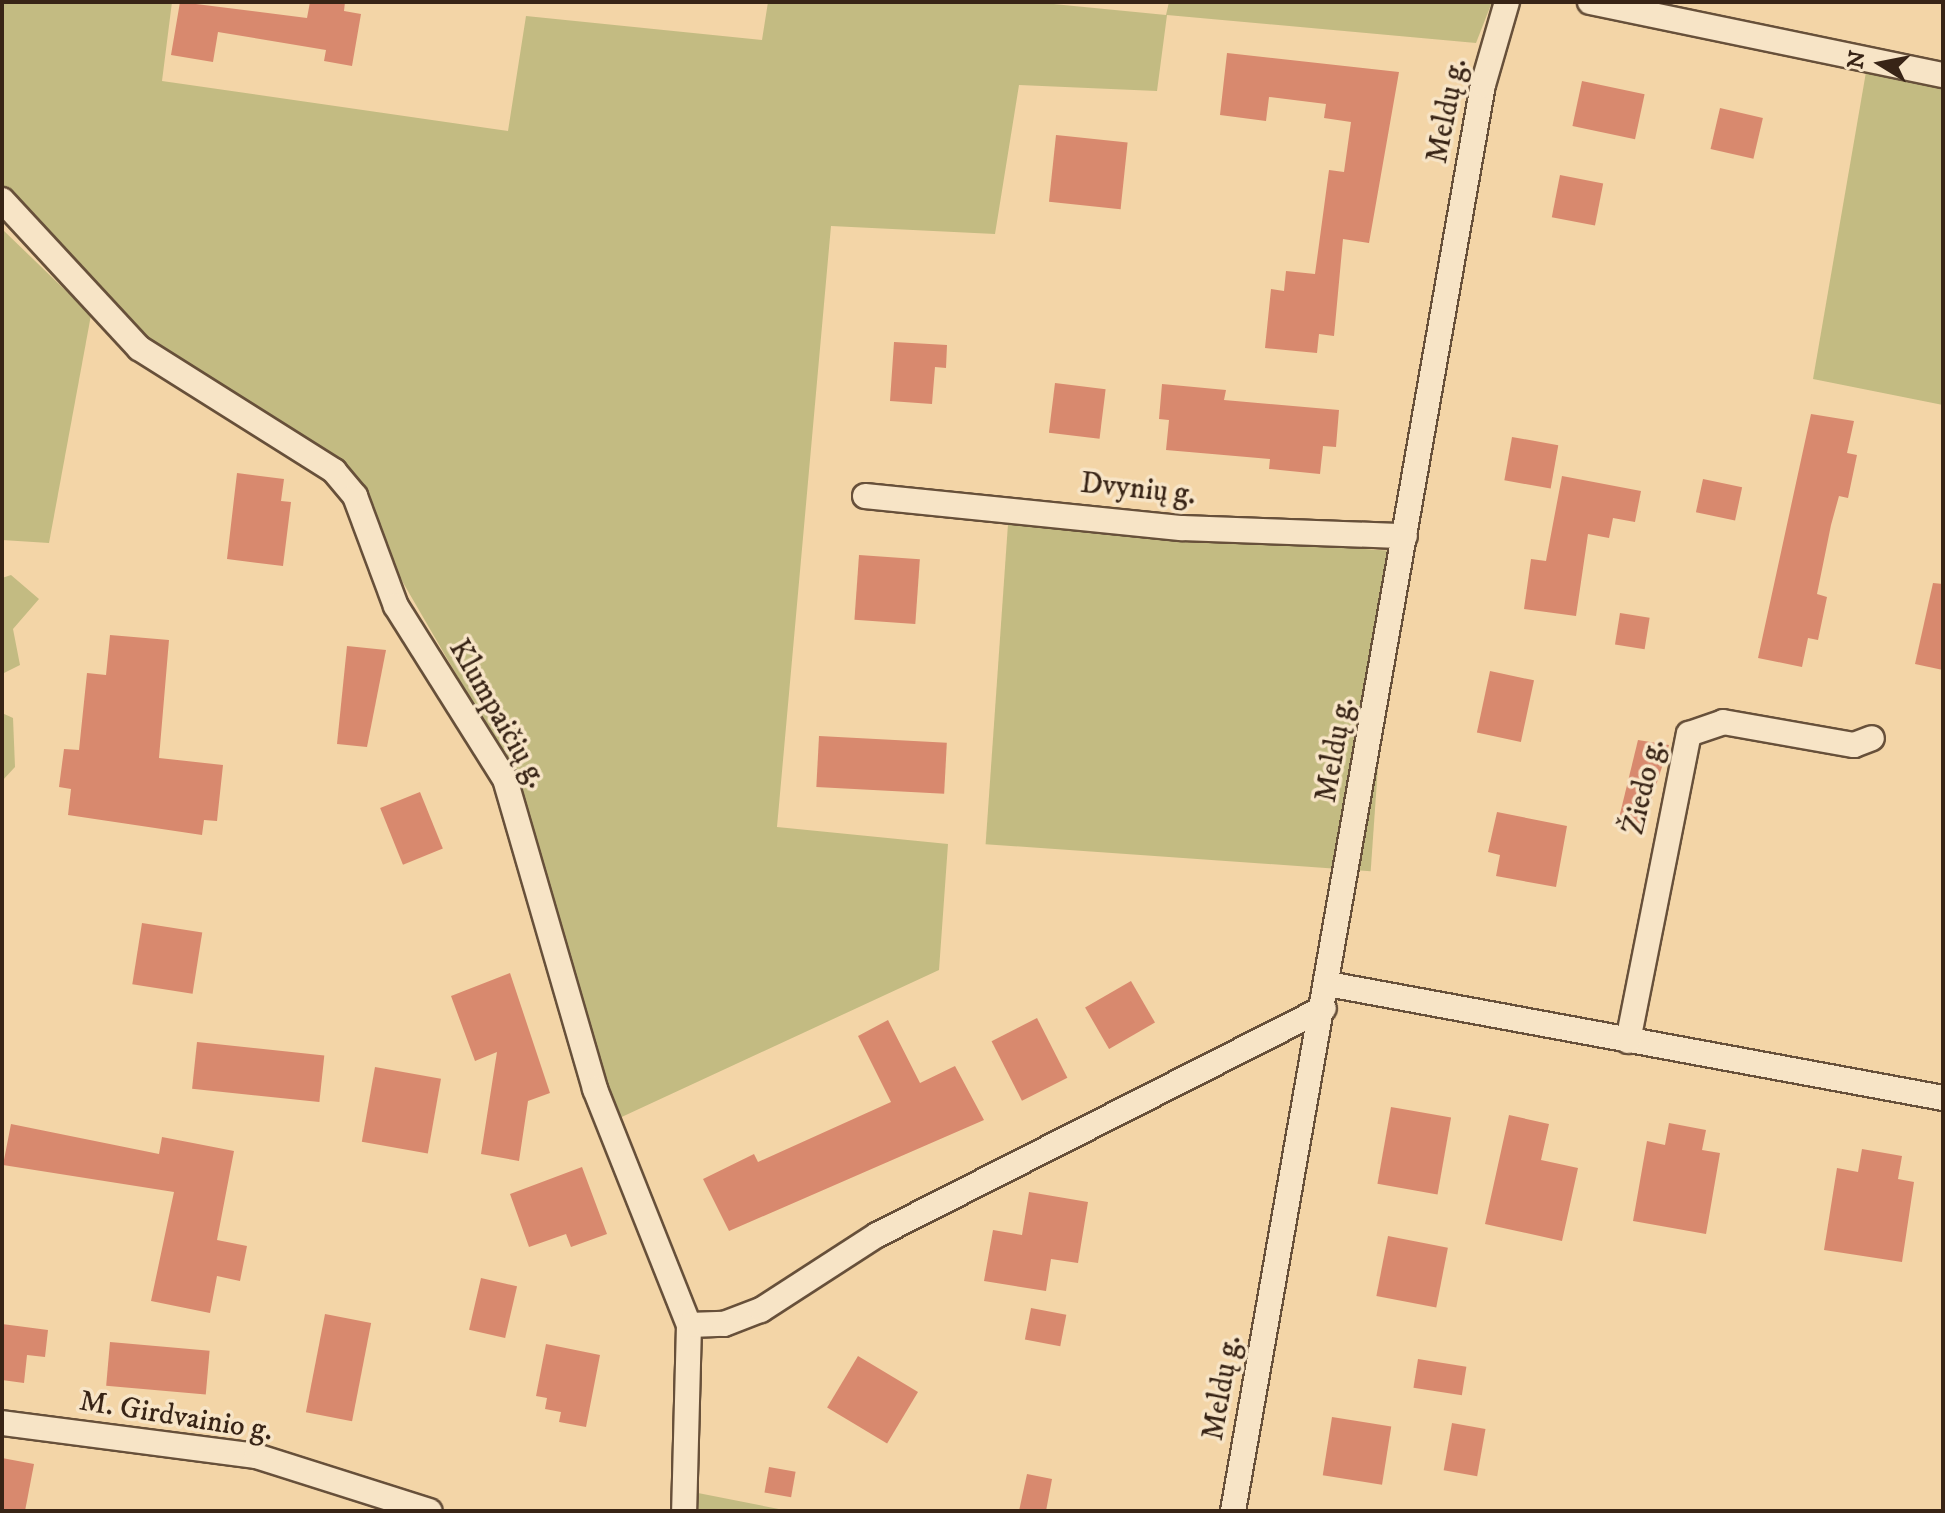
<!DOCTYPE html>
<meta charset="utf-8">
<style>
body{margin:0}
#map{position:relative;width:1945px;height:1513px;overflow:hidden;background:#f3d5a7;font-family:"IM FELL DW Pica",serif}
div>[style]{position:absolute}
.green>*{inset:0;background:#c3bb82;transform-origin:0 0}
.building>*{inset:0;background:#d8896e;transform-origin:0 0}
.roads{filter:drop-shadow(2px 0 #67503a) drop-shadow(-2px 0 #67503a) drop-shadow(0 2px #67503a) drop-shadow(0 -2px #67503a)}
.minor>*{height:24px;margin:-12px;padding:0 12px;transform-origin:12px;border-radius:12px;background:#f7e4c6}
span{translate:-50% -50%;white-space:nowrap;text-align:center;line-height:1.15;-webkit-text-stroke:7px #f7e4c6;paint-order:stroke}
.street-label{font-size:30px;color:#382416}
.frame{position:absolute;inset:0;border:4px solid #382416;pointer-events:none}
.north{position:absolute;left:1841px;top:24px;width:80px;height:80px;-webkit-text-stroke:6px #f7e4c6;paint-order:stroke;rotate:280deg;font-size:22px;font-weight:700;line-height:32px;text-align:center;color:#382416}
.north::after{content:'';display:block;margin:auto;width:28px;height:36px;background:#382416;clip-path:polygon(50% 0,100% 100%,50% 72%,0 100%)}
</style>
<div id="map">
<div class="green">
<i style="clip-path:polygon(2px 2px,172px 2px,162px 81px,508px 131px,526px 16px,762px 40px,768px 2px,1033px 2px,1166px 15px,1169px 2px,1492px 2px,1476px 43px,1167px 15px,1157px 91px,1019px 85px,995px 234px,831px 226px,777px 827px,948px 844px,939px 970px,613px 1121px,521px 786px,329px 455px,152px 342px,2px 185px)"></i>
<i style="clip-path:polygon(1866px 72px,1943px 87px,1943px 405px,1813px 379px)"></i>
<i style="clip-path:polygon(2px 229px,91px 315px,49px 543px,2px 540px)"></i>
<i style="left:1008px;top:524px;width:386px;height:321px;rotate:4deg"></i>
<i style="clip-path:polygon(11px 575px,39px 599px,13px 629px,20px 665px,2px 674px,2px 578px)"></i>
<i style="clip-path:polygon(2px 713px,13px 718px,15px 767px,2px 781px)"></i>
<i style="clip-path:polygon(698px 1493px,789px 1511px,697px 1511px)"></i>
</div>
<div class="building">
<i style="clip-path:polygon(180px 2px,307px 18px,310px 2px,345px 2px,344px 11px,361px 14px,352px 66px,324px 61px,326px 50px,218px 32px,213px 62px,171px 55px)"></i>
<i style="clip-path:polygon(1227px 53px,1399px 72px,1369px 243px,1343px 239px,1334px 336px,1319px 334px,1317px 353px,1265px 348px,1271px 289px,1284px 291px,1286px 271px,1315px 274px,1329px 170px,1344px 172px,1351px 122px,1324px 118px,1326px 104px,1269px 97px,1266px 121px,1220px 115px)"></i>
<i style="left:1582px;top:81px;width:64px;height:46px;rotate:12deg"></i>
<i style="left:1720px;top:108px;width:44px;height:42px;rotate:13deg"></i>
<i style="left:1056px;top:135px;width:72px;height:67px;rotate:6deg"></i>
<i style="left:1560px;top:175px;width:44px;height:43px;rotate:11deg"></i>
<i style="clip-path:polygon(894px 342px,947px 345px,946px 368px,935px 367px,932px 404px,890px 401px)"></i>
<i style="left:1055px;top:383px;width:51px;height:50px;rotate:7deg"></i>
<i style="clip-path:polygon(1162px 384px,1226px 390px,1224px 400px,1339px 410px,1336px 447px,1323px 446px,1320px 474px,1269px 469px,1270px 459px,1166px 450px,1169px 420px,1159px 419px)"></i>
<i style="clip-path:polygon(1811px 414px,1854px 421px,1847px 453px,1857px 455px,1848px 498px,1839px 496px,1831px 525px,1817px 594px,1827px 597px,1818px 640px,1808px 638px,1802px 667px,1758px 658px)"></i>
<i style="left:1512px;top:437px;width:47px;height:44px;rotate:10deg"></i>
<i style="clip-path:polygon(237px 473px,284px 479px,281px 501px,291px 502px,283px 566px,227px 559px)"></i>
<i style="clip-path:polygon(1562px 476px,1641px 491px,1635px 522px,1613px 518px,1609px 538px,1588px 534px,1576px 616px,1524px 609px,1531px 559px,1546px 561px)"></i>
<i style="left:1703px;top:479px;width:40px;height:34px;rotate:12deg"></i>
<i style="left:859px;top:555px;width:61px;height:65px;rotate:4deg"></i>
<i style="clip-path:polygon(1933px 583px,1943px 584px,1943px 670px,1915px 664px)"></i>
<i style="left:1620px;top:613px;width:30px;height:32px;rotate:9deg"></i>
<i style="clip-path:polygon(110px 635px,169px 640px,159px 758px,223px 765px,217px 821px,204px 820px,202px 835px,68px 815px,71px 789px,59px 787px,64px 749px,79px 750px,87px 673px,106px 675px)"></i>
<i style="clip-path:polygon(347px 646px,386px 650px,367px 747px,337px 744px)"></i>
<i style="left:1490px;top:671px;width:45px;height:63px;rotate:12deg"></i>
<i style="left:819px;top:736px;width:128px;height:51px;rotate:3deg"></i>
<i style="clip-path:polygon(1638px 740px,1669px 745px,1643px 826px,1619px 818px)"></i>
<i style="left:420px;top:792px;width:61px;height:43px;rotate:68deg"></i>
<i style="clip-path:polygon(1497px 812px,1567px 826px,1556px 887px,1496px 876px,1500px 855px,1488px 852px)"></i>
<i style="left:142px;top:923px;width:61px;height:62px;rotate:9deg"></i>
<i style="clip-path:polygon(510px 973px,550px 1093px,528px 1101px,519px 1161px,481px 1154px,497px 1052px,475px 1061px,451px 996px)"></i>
<i style="left:1131px;top:981px;width:48px;height:53px;rotate:60deg"></i>
<i style="left:1037px;top:1018px;width:67px;height:51px;rotate:63deg"></i>
<i style="clip-path:polygon(888px 1020px,920px 1083px,955px 1066px,984px 1120px,729px 1231px,703px 1179px,754px 1154px,758px 1162px,891px 1102px,858px 1036px)"></i>
<i style="left:197px;top:1042px;width:128px;height:47px;rotate:6deg"></i>
<i style="left:375px;top:1067px;width:67px;height:76px;rotate:10deg"></i>
<i style="left:1391px;top:1107px;width:61px;height:78px;rotate:10deg"></i>
<i style="clip-path:polygon(1509px 1115px,1549px 1124px,1541px 1160px,1578px 1168px,1562px 1241px,1485px 1224px)"></i>
<i style="clip-path:polygon(1669px 1123px,1706px 1130px,1702px 1150px,1720px 1153px,1706px 1234px,1633px 1221px,1647px 1141px,1665px 1145px)"></i>
<i style="clip-path:polygon(11px 1124px,159px 1154px,162px 1137px,234px 1151px,217px 1240px,247px 1246px,240px 1281px,217px 1276px,210px 1313px,151px 1301px,174px 1192px,3px 1165px)"></i>
<i style="clip-path:polygon(1862px 1149px,1902px 1156px,1898px 1179px,1914px 1182px,1902px 1262px,1824px 1250px,1837px 1168px,1858px 1172px)"></i>
<i style="clip-path:polygon(582px 1167px,607px 1234px,571px 1247px,566px 1234px,529px 1247px,510px 1194px)"></i>
<i style="clip-path:polygon(1029px 1192px,1088px 1202px,1078px 1263px,1051px 1259px,1046px 1291px,984px 1281px,993px 1230px,1022px 1235px)"></i>
<i style="left:1388px;top:1236px;width:61px;height:61px;rotate:11deg"></i>
<i style="left:481px;top:1278px;width:37px;height:53px;rotate:13deg"></i>
<i style="left:1031px;top:1308px;width:36px;height:32px;rotate:11deg"></i>
<i style="left:325px;top:1314px;width:47px;height:100px;rotate:11deg"></i>
<i style="clip-path:polygon(2px 1324px,48px 1330px,45px 1357px,27px 1355px,24px 1383px,2px 1380px)"></i>
<i style="left:110px;top:1342px;width:100px;height:44px;rotate:5deg"></i>
<i style="clip-path:polygon(546px 1344px,600px 1355px,586px 1427px,559px 1422px,561px 1412px,545px 1409px,547px 1398px,536px 1396px)"></i>
<i style="left:858px;top:1356px;width:70px;height:60px;rotate:31deg"></i>
<i style="left:1418px;top:1359px;width:49px;height:29px;rotate:9deg"></i>
<i style="left:1332px;top:1417px;width:60px;height:59px;rotate:9deg"></i>
<i style="left:1452px;top:1423px;width:34px;height:48px;rotate:10deg"></i>
<i style="clip-path:polygon(2px 1458px,34px 1464px,25px 1511px,2px 1511px)"></i>
<i style="left:769px;top:1467px;width:27px;height:26px;rotate:10deg"></i>
<i style="clip-path:polygon(1027px 1474px,1052px 1479px,1046px 1511px,1019px 1511px)"></i>
</div>
<div class="roads">
<div class="minor">
<i style="left:1590px;top:2px;width:360px;rotate:11.7deg"></i>
<i style="left:2px;top:200px;width:202px;rotate:47.2deg"></i>
<i style="left:139px;top:348px;width:231px;rotate:32.2deg"></i>
<i style="left:334px;top:471px;width:33px;rotate:50deg"></i>
<i style="left:355px;top:496px;width:117px;rotate:69.6deg"></i>
<i style="left:396px;top:606px;width:204px;rotate:57.8deg"></i>
<i style="left:505px;top:779px;width:323px;rotate:73.8deg"></i>
<i style="left:595px;top:1089px;width:254px;rotate:68.3deg"></i>
<i style="left:689px;top:1325px;width:186px;rotate:91.5deg"></i>
<i style="left:865px;top:496px;width:319px;rotate:5.8deg"></i>
<i style="left:1182px;top:528px;width:223px;rotate:2.1deg"></i>
<i style="left:1328px;top:984px;width:625px;rotate:10.5deg"></i>
<i style="left:1628px;top:1041px;width:313px;rotate:-78.8deg"></i>
<i style="left:1689px;top:734px;width:36px;rotate:-19deg"></i>
<i style="left:1723px;top:722px;width:133px;rotate:10deg"></i>
<i style="left:1854px;top:745px;width:19px;rotate:-21deg"></i>
<i style="left:689px;top:1325px;width:35px;rotate:-2deg"></i>
<i style="left:724px;top:1324px;width:40px;rotate:-21deg"></i>
<i style="left:761px;top:1310px;width:138px;rotate:-32.9deg"></i>
<i style="left:877px;top:1235px;width:501px;rotate:-26.92deg"></i>
<i style="left:2px;top:1423px;width:256px;rotate:7.4deg"></i>
<i style="left:256px;top:1456px;width:182px;rotate:17.6deg"></i>
<i style="left:1233px;top:1511px;width:1448px;rotate:-80.06deg"></i>
<i style="left:1483px;top:85px;width:86px;rotate:-73.9deg"></i>
</div>
</div>
<div class="street-label">
<span style="left:1448px;top:111px;rotate:-79deg">Meldų g.</span>
<span style="left:1138px;top:490px;rotate:6deg">Dvynių g.</span>
<span style="left:497px;top:714px;rotate:60deg">Klumpaičių g.</span>
<span style="left:1336px;top:750px;rotate:-80deg">Meldų g.</span>
<span style="left:1645px;top:787px;rotate:-77deg">Žiedo g.</span>
<span style="left:1223px;top:1388px;rotate:-80deg">Meldų g.</span>
<span style="left:176px;top:1417px;rotate:9deg">M. Girdvainio g.</span>
</div>
<div class="frame"></div>
<div class="north">N</div>
</div>
